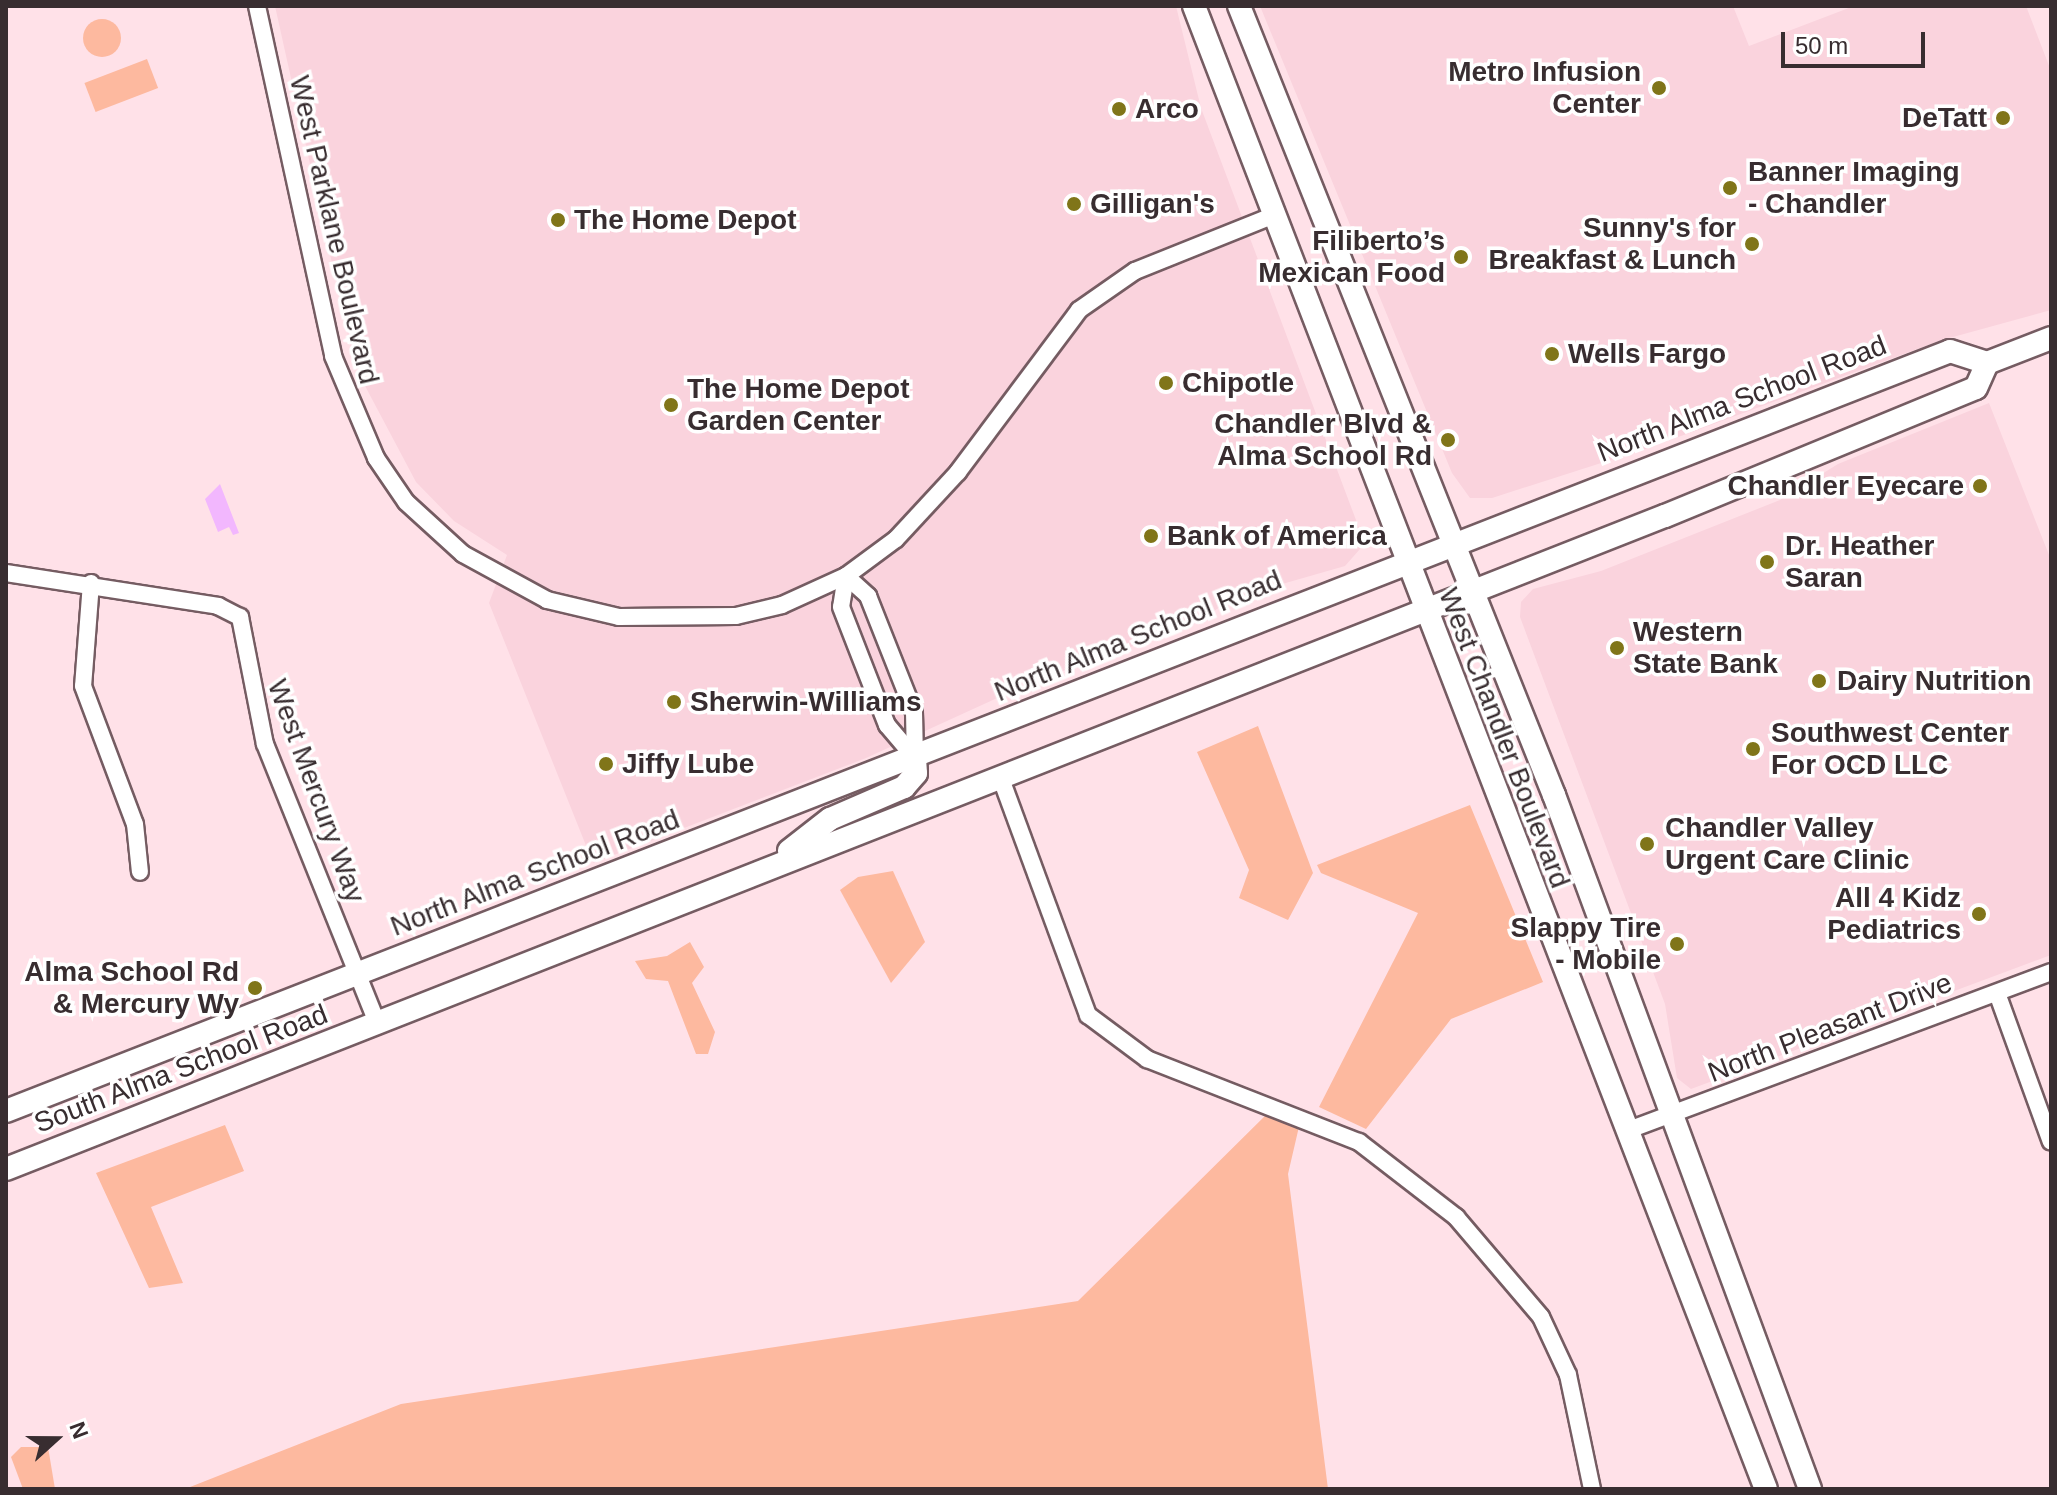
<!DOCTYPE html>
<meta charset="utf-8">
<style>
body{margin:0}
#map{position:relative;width:2057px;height:1495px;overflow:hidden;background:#ffe1e8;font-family:Arial,sans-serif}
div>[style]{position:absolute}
.built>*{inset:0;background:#fad3dd}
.green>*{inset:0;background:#fdb99f;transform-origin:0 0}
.round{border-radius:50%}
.water>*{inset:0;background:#f2b7fe}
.roads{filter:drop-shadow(2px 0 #755c62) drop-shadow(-2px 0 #755c62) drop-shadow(0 2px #755c62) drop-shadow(0 -2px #755c62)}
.street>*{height:16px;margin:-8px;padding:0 8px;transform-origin:8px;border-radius:8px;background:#fff}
.secondary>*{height:22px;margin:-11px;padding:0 11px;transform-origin:11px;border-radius:11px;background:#fff}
.dots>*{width:22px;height:22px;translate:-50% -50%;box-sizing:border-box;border:4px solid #fff;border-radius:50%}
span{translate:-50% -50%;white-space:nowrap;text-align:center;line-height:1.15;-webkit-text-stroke:7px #fff;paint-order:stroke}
.poi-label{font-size:28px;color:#382d30;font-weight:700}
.right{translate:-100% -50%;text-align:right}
.left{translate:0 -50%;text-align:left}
.street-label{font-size:28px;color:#382d30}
.frame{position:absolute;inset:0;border:8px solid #382d30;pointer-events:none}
.north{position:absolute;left:16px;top:1399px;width:80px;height:80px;-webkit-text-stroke:6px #fff;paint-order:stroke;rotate:69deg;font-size:22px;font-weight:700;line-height:32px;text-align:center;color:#382d30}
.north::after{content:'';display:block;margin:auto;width:28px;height:36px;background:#382d30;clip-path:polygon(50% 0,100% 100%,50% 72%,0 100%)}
.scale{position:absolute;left:1781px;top:32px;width:144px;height:36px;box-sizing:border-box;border:4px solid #382d30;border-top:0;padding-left:10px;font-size:24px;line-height:28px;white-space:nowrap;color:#382d30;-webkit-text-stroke:6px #fff;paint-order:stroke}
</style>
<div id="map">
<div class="built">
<i style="clip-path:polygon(275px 6px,1176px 6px,1201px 108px,1359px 528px,1360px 549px,1345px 566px,1230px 599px,1200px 622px,1032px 682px,866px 758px,593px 863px,489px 603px,507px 555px,454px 521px,416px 482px,355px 367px)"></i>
<i style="clip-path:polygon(1260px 6px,1733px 6px,1749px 46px,1854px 6px,2026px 6px,2051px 71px,2051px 310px,1942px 340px,1651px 447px,1492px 498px,1470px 498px,1452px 473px)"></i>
<i style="clip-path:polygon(1989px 403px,2051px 560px,2051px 955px,1691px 1089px,1677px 1078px,1665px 1004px,1520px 617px,1521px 602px,1533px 589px,1601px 571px,1780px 500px,1838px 464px)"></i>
</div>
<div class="green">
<i class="round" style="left:83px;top:19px;width:38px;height:38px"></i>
<i style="left:147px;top:59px;width:31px;height:67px;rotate:69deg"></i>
<i style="clip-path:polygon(1258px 726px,1313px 873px,1288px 920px,1239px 898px,1249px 870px,1197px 752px)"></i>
<i style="clip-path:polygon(1470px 805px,1543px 982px,1451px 1019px,1366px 1129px,1319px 1107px,1418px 913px,1321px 873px,1317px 865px)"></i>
<i style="clip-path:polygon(893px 871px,925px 942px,891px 983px,840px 890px,858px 877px)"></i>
<i style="clip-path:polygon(690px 942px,704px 967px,692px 983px,715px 1032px,708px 1054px,696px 1054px,668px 981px,646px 979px,635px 961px,667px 956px)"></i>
<i style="clip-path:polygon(1275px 1106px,1301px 1118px,1288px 1174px,1328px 1489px,185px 1489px,401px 1404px,1078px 1301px)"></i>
<i style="clip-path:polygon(225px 1125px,244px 1171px,151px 1207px,183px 1283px,149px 1288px,96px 1173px)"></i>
<i style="clip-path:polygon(21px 1447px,48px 1447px,55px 1489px,23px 1489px,11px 1457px)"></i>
</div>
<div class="water">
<i style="clip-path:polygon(220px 484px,239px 533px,233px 535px,229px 527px,218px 532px,205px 499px)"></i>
</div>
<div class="roads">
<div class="street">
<i style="left:257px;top:6px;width:358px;rotate:77.7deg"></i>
<i style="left:333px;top:356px;width:111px;rotate:67.1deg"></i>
<i style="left:376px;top:458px;width:53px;rotate:55.7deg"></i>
<i style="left:406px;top:502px;width:77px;rotate:42.4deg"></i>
<i style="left:463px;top:554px;width:96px;rotate:28.7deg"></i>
<i style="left:547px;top:600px;width:74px;rotate:13.3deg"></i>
<i style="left:619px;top:617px;width:117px;rotate:-0.5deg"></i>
<i style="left:736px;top:616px;width:47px;rotate:-13.4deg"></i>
<i style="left:782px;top:605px;width:70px;rotate:-24.4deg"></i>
<i style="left:846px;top:576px;width:62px;rotate:-36.5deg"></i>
<i style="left:896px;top:539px;width:91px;rotate:-47.2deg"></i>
<i style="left:958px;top:472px;width:202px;rotate:-53.2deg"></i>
<i style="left:1079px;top:310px;width:68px;rotate:-34.9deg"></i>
<i style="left:1135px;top:271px;width:148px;rotate:-21.9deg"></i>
<i style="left:6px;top:573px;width:215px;rotate:8.8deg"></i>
<i style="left:218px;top:606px;width:25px;rotate:27deg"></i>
<i style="left:240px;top:617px;width:129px;rotate:78.9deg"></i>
<i style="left:265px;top:744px;width:303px;rotate:68.1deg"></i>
<i style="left:846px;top:576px;width:31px;rotate:99deg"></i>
<i style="left:841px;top:607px;width:127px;rotate:68.7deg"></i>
<i style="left:887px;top:725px;width:43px;rotate:49.7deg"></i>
<i style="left:846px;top:576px;width:30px;rotate:42deg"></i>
<i style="left:868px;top:596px;width:125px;rotate:68.4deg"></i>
<i style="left:914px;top:712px;width:46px;rotate:88.8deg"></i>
<i style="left:91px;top:583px;width:103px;rotate:94.4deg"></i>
<i style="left:83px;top:686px;width:147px;rotate:69.4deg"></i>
<i style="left:135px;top:824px;width:48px;rotate:84.1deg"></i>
<i style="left:1000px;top:776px;width:255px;rotate:69.8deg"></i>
<i style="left:1088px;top:1015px;width:74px;rotate:36.7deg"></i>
<i style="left:1147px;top:1059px;width:228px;rotate:21.4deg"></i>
<i style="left:1359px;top:1142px;width:123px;rotate:37.7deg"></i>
<i style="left:1456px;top:1217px;width:131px;rotate:49.6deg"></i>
<i style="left:1541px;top:1317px;width:64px;rotate:65deg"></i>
<i style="left:1568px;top:1375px;width:116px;rotate:78.1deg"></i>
<i style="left:1997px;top:993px;width:158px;rotate:70.1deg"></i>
<i style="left:1626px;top:1131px;width:454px;rotate:-20.5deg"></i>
</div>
<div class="secondary">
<i style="left:1194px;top:6px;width:1589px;rotate:68.91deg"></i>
<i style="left:1239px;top:6px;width:850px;rotate:68.24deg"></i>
<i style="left:1554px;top:795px;width:740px;rotate:69.75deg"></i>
<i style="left:789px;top:851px;width:52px;rotate:-38deg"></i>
<i style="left:830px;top:819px;width:81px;rotate:-23.4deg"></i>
<i style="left:904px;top:787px;width:18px;rotate:-49deg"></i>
<i style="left:916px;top:773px;width:15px;rotate:-94deg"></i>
<i style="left:6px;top:1111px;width:2087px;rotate:-21.35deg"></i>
<i style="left:1950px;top:351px;width:39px;rotate:18deg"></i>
<i style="left:1987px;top:363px;width:69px;rotate:-21.3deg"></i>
<i style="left:6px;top:1169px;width:1783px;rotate:-21.49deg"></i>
<i style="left:1665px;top:516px;width:336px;rotate:-22.4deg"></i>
<i style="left:1976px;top:388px;width:27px;rotate:-66deg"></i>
</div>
</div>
<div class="dots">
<i style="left:1659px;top:88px;background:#807519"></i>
<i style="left:1119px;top:109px;background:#807519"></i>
<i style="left:2003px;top:118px;background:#807519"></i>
<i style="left:1730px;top:188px;background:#807519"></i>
<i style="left:1074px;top:204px;background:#807519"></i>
<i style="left:558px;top:220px;background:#807519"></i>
<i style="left:1752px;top:244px;background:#807519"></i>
<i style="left:1461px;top:257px;background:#807519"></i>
<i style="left:1552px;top:354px;background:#807519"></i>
<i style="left:1166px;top:383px;background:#807519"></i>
<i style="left:671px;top:405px;background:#807519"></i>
<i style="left:1448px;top:440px;background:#807519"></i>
<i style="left:1980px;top:486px;background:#807519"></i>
<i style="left:1151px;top:536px;background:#807519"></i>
<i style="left:1767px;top:562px;background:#807519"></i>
<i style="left:1617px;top:648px;background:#807519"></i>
<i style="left:1819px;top:681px;background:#807519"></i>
<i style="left:674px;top:702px;background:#807519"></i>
<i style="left:1753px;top:749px;background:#807519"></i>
<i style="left:606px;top:764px;background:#807519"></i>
<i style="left:1647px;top:844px;background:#807519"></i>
<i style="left:1979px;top:914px;background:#807519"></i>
<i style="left:1677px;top:944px;background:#807519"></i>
<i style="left:255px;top:988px;background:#807519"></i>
</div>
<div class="poi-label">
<span class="right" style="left:1641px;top:88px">Metro Infusion<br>Center</span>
<span class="left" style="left:1135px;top:109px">Arco</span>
<span class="right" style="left:1987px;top:118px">DeTatt</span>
<span class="left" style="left:1748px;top:188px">Banner Imaging<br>- Chandler</span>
<span class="left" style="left:1090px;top:204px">Gilligan's</span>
<span class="left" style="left:574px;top:220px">The Home Depot</span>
<span class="right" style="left:1736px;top:244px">Sunny's for<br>Breakfast &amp; Lunch</span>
<span class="right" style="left:1445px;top:257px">Filiberto’s<br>Mexican Food</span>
<span class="left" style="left:1568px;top:354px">Wells Fargo</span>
<span class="left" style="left:1182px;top:383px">Chipotle</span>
<span class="left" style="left:687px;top:405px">The Home Depot<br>Garden Center</span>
<span class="right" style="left:1432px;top:440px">Chandler Blvd &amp;<br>Alma School Rd</span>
<span class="right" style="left:1964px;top:486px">Chandler Eyecare</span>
<span class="left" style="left:1167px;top:536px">Bank of America</span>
<span class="left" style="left:1785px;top:562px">Dr. Heather<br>Saran</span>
<span class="left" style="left:1633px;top:648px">Western<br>State Bank</span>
<span class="left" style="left:1837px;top:681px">Dairy Nutrition</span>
<span class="left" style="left:690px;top:702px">Sherwin-Williams</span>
<span class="left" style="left:1771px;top:749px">Southwest Center<br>For OCD LLC</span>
<span class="left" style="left:622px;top:764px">Jiffy Lube</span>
<span class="left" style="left:1665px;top:844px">Chandler Valley<br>Urgent Care Clinic</span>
<span class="right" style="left:1961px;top:914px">All 4 Kidz<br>Pediatrics</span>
<span class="right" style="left:1661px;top:944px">Slappy Tire<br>- Mobile</span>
<span class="right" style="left:239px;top:988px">Alma School Rd<br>&amp; Mercury Wy</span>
</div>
<div class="street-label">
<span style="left:334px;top:230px;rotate:77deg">West Parklane Boulevard</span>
<span style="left:1742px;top:399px;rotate:-21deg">North Alma School Road</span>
<span style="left:1138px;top:636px;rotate:-22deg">North Alma School Road</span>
<span style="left:1504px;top:738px;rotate:69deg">West Chandler Boulevard</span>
<span style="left:316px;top:791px;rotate:70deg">West Mercury Way</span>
<span style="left:535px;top:873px;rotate:-21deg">North Alma School Road</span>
<span style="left:1830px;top:1028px;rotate:-21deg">North Pleasant Drive</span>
<span style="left:181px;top:1069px;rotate:-21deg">South Alma School Road</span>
</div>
<div class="frame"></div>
<div class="north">N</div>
<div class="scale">50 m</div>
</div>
